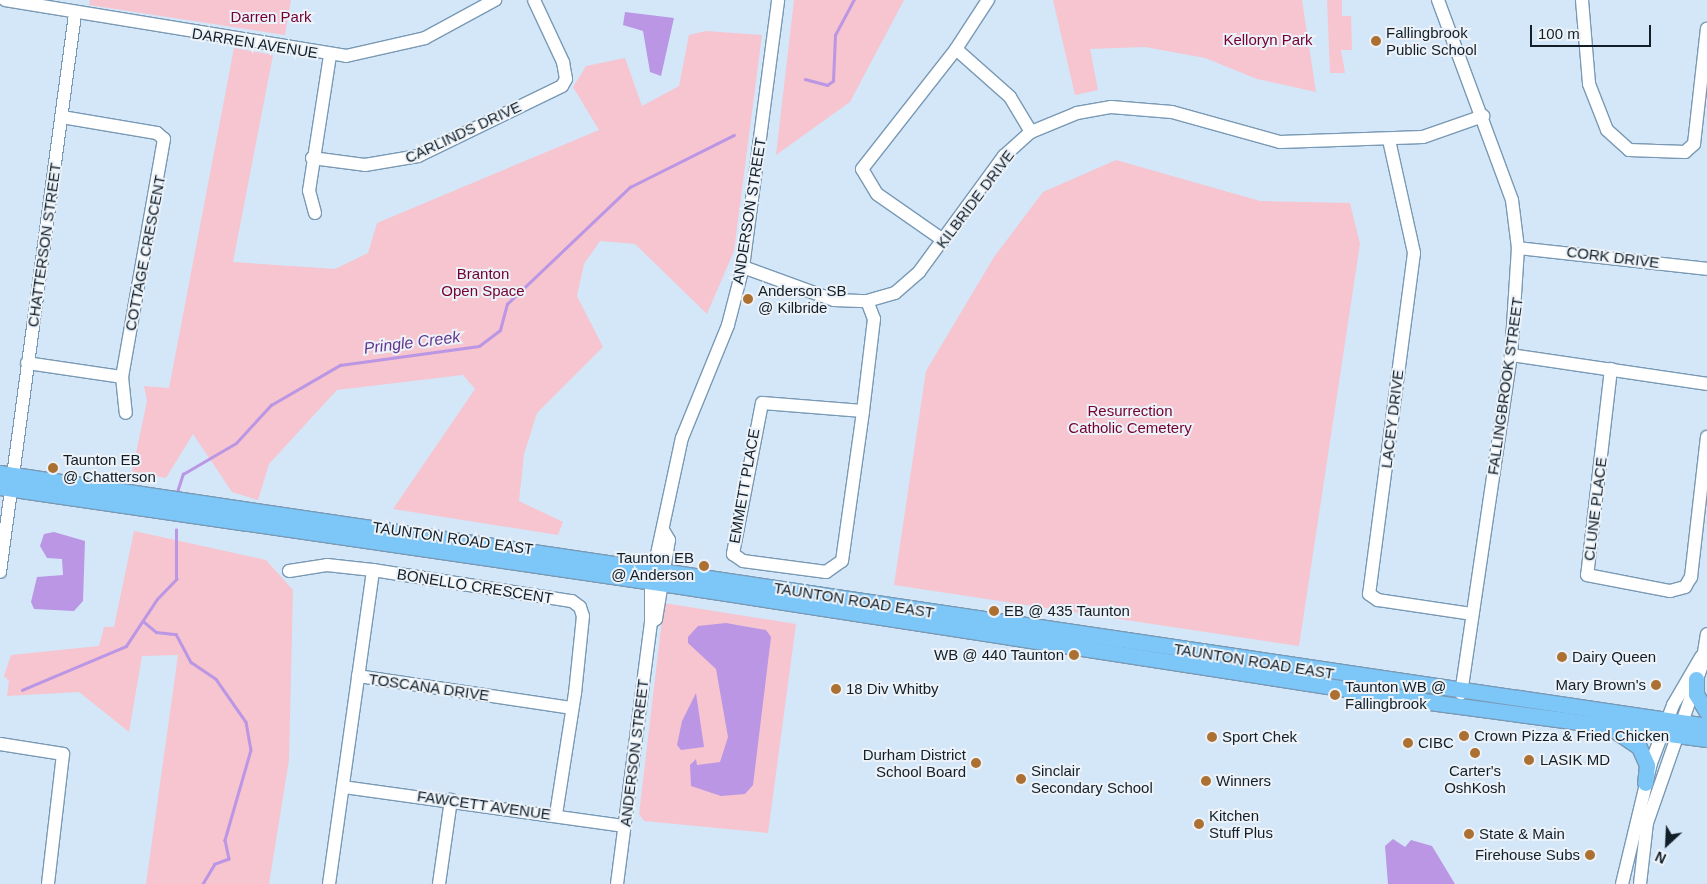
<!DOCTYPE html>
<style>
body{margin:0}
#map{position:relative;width:1707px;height:884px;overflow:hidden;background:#d3e7f9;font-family:Helvetica,sans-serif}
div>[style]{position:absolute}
.green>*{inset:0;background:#f6c5cf}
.water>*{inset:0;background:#ba96e4}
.stream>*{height:2.5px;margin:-1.25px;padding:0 1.25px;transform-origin:1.25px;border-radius:1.25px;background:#ba96e4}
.roads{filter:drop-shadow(1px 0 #7999b4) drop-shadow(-1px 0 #7999b4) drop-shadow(0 1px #7999b4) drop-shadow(0 -1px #7999b4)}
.minor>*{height:12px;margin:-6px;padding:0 6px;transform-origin:6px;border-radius:6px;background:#fff}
.major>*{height:15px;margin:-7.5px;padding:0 7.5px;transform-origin:7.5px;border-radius:7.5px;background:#7dc6f8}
.dots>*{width:14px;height:14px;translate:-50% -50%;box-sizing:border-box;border:2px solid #ecf2f8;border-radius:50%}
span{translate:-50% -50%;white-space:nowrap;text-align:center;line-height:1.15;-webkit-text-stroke:4px #ecf2f8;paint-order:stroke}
.park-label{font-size:15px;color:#740033}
.poi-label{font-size:15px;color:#121f29}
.left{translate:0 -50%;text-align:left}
.right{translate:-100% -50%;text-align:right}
.street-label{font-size:15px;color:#121f29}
.water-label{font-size:16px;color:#643590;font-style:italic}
.north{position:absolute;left:1642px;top:819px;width:50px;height:50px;-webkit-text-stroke:4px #ecf2f8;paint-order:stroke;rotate:205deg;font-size:14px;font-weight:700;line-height:20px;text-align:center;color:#121f29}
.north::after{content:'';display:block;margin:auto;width:18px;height:22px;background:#121f29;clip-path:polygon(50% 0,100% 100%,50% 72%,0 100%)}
.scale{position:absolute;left:1530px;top:25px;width:121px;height:22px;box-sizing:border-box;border:2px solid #121f29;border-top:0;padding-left:6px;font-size:15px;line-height:18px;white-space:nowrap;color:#121f29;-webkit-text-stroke:4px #ecf2f8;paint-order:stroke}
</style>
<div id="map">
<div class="green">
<i style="clip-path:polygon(90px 0,291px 0,285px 35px,89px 5px)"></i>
<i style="clip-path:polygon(794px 0,904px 0,850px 102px,776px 155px)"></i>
<i style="clip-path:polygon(1053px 0,1302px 0,1316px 92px,1257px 79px,1205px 58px,1145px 47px,1090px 49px,1098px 90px,1075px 95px)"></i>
<i style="clip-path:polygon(1327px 0,1342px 0,1342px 16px,1351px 16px,1352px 50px,1341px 50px,1345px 73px,1330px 73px)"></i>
<i style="clip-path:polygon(706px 31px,762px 35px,734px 251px,707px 314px,635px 244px,600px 241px,584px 264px,577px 296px,603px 347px,537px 413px,524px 454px,519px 501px,563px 522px,558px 535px,393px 509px,475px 389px,463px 375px,337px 390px,269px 464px,258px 500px,232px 492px,193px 434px,166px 478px,132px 472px,147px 401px,144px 386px,169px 388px,234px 48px,273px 55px,233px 262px,335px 269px,368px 253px,377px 223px,599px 130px,573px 87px,586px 66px,625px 58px,642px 106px,679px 86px,689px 35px)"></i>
<i style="clip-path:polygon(1116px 160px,1260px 201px,1350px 203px,1360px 244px,1299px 646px,894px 585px,926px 371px,994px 257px,1043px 192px)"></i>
<i style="clip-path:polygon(134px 531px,266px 560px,293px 590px,289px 760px,269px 884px,146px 884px,178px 655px,142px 656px,129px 732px,79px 692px,7px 696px,9px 681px,4px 676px,11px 655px,99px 646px,104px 627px,114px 627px)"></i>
<i style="clip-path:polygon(664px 603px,796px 624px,768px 833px,644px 821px,639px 814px)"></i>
</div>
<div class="water">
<i style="clip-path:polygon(625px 12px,674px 18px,661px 76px,650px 72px,643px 31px,623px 25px)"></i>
<i style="clip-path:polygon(54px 532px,85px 541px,83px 601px,74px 611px,34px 609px,31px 602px,37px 577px,63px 575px,62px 559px,47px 558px,40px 546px,44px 534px)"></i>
<i style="clip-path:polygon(726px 623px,766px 630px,771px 637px,753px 785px,745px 794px,721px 796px,691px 786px,690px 765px,696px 759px,697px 765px,720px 762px,728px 737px,716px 669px,688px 643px,688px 637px,698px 626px)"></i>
<i style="clip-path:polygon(696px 693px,704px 747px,681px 750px,677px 745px,682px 721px)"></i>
<i style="clip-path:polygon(1393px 839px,1405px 847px,1411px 840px,1432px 846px,1455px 884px,1388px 884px,1385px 846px)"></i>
</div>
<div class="stream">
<i style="left:805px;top:79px;width:23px;rotate:15deg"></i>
<i style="left:827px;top:85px;width:7px;rotate:-34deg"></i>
<i style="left:833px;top:81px;width:46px;rotate:-87.5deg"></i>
<i style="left:835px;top:35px;width:40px;rotate:-62deg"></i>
<i style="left:177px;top:492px;width:19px;rotate:-72deg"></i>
<i style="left:183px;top:474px;width:61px;rotate:-30.3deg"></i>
<i style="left:236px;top:443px;width:52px;rotate:-47.4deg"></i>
<i style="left:271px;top:405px;width:80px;rotate:-30.1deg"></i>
<i style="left:340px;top:365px;width:140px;rotate:-7.8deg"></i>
<i style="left:479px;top:346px;width:26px;rotate:-37deg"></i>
<i style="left:500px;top:330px;width:27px;rotate:-75deg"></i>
<i style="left:507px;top:304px;width:170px;rotate:-43.6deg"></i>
<i style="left:630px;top:187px;width:116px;rotate:-26.6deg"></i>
<i style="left:143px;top:621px;width:17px;rotate:40deg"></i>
<i style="left:156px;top:632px;width:20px;rotate:6deg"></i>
<i style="left:176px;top:634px;width:32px;rotate:62deg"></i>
<i style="left:191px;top:662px;width:30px;rotate:34deg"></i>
<i style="left:216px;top:679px;width:52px;rotate:55.1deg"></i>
<i style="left:246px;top:722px;width:28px;rotate:80deg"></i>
<i style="left:251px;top:750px;width:94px;rotate:106.1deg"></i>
<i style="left:225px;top:840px;width:19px;rotate:78deg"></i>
<i style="left:229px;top:859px;width:15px;rotate:160deg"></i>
<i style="left:215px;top:864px;width:23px;rotate:121deg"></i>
<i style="left:22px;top:690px;width:113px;rotate:-22.9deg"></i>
<i style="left:126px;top:646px;width:56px;rotate:-56.6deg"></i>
<i style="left:157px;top:599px;width:28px;rotate:-46deg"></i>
<i style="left:176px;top:579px;width:49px;rotate:-90deg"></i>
</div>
<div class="roads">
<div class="minor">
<i style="left:5px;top:0;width:346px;rotate:9.3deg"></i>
<i style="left:346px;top:56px;width:81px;rotate:-12.8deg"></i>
<i style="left:425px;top:38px;width:80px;rotate:-28.5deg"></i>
<i style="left:1438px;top:0;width:213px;rotate:69.7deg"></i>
<i style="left:1512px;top:200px;width:48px;rotate:82.9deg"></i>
<i style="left:1518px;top:248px;width:107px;rotate:93.7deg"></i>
<i style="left:1511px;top:355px;width:342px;rotate:98.4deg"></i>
<i style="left:1582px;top:0;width:84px;rotate:85.2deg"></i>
<i style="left:1589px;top:84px;width:49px;rotate:68.6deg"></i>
<i style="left:1607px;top:130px;width:30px;rotate:42deg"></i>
<i style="left:1629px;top:150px;width:56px;rotate:2deg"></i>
<i style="left:1685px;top:152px;width:12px;rotate:-42deg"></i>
<i style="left:1694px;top:144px;width:116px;rotate:-83.6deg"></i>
<i style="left:956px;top:49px;width:72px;rotate:41.6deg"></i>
<i style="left:1010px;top:97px;width:41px;rotate:59deg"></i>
<i style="left:62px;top:117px;width:96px;rotate:9.6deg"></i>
<i style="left:157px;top:133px;width:9px;rotate:41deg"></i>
<i style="left:164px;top:139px;width:242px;rotate:100deg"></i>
<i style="left:122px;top:377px;width:36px;rotate:84deg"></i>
<i style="left:1389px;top:140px;width:116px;rotate:77.5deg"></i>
<i style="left:1414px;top:253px;width:344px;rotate:97.5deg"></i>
<i style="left:1369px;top:594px;width:11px;rotate:34deg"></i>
<i style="left:1378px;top:600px;width:95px;rotate:8.5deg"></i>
<i style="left:312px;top:158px;width:53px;rotate:7.5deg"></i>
<i style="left:365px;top:165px;width:54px;rotate:-9.6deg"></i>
<i style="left:418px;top:156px;width:160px;rotate:-25.9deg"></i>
<i style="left:562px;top:86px;width:8px;rotate:-60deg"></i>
<i style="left:566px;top:79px;width:17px;rotate:-100deg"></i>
<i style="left:563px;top:62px;width:68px;rotate:-115.1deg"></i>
<i style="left:315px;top:213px;width:23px;rotate:-105deg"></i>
<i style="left:309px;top:191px;width:138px;rotate:-81.2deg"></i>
<i style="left:943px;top:240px;width:80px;rotate:-145.1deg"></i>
<i style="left:877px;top:194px;width:29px;rotate:-121deg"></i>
<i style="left:862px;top:169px;width:152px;rotate:-51.9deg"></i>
<i style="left:956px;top:49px;width:59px;rotate:-56.9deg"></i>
<i style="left:1518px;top:248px;width:190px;rotate:6.3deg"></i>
<i style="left:743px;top:267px;width:97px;rotate:19.9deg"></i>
<i style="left:834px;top:300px;width:33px;rotate:2deg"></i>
<i style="left:867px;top:301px;width:29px;rotate:-16deg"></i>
<i style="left:895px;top:293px;width:32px;rotate:-41deg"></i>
<i style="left:919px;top:272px;width:144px;rotate:-53.8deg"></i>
<i style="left:1004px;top:156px;width:36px;rotate:-42deg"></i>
<i style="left:1031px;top:132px;width:50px;rotate:-22.4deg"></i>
<i style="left:1077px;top:113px;width:35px;rotate:-10deg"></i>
<i style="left:1111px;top:107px;width:61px;rotate:4.7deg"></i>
<i style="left:1172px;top:112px;width:112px;rotate:15.5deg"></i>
<i style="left:1280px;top:142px;width:143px;rotate:-2deg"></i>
<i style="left:1423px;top:137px;width:64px;rotate:-19.3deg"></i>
<i style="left:1511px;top:355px;width:198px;rotate:8.4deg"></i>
<i style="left:27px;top:363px;width:96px;rotate:8.4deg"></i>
<i style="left:1611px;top:369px;width:207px;rotate:96.6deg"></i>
<i style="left:1587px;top:575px;width:85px;rotate:10.9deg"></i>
<i style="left:1670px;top:591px;width:16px;rotate:-15deg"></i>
<i style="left:1685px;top:587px;width:12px;rotate:-59deg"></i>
<i style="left:1691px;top:577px;width:141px;rotate:-83.5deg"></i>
<i style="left:863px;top:411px;width:101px;rotate:-175.5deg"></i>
<i style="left:762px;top:403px;width:154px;rotate:100.9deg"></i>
<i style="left:733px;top:554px;width:12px;rotate:35deg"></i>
<i style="left:743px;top:561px;width:84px;rotate:7.5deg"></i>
<i style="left:826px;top:572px;width:19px;rotate:-35deg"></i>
<i style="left:842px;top:561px;width:151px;rotate:-82deg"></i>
<i style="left:863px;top:411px;width:93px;rotate:-83.2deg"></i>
<i style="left:874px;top:319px;width:19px;rotate:-111deg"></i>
<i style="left:289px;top:571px;width:38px;rotate:-9deg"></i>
<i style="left:327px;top:565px;width:46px;rotate:6.2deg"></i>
<i style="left:373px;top:570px;width:201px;rotate:8.9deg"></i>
<i style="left:572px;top:601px;width:10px;rotate:37deg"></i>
<i style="left:580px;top:607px;width:9px;rotate:72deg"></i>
<i style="left:583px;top:616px;width:77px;rotate:95.9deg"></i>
<i style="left:575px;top:693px;width:123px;rotate:98.9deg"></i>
<i style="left:0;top:572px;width:563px;rotate:-82.34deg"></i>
<i style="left:651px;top:622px;width:6px;rotate:-31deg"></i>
<i style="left:656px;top:619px;width:80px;rotate:-80.7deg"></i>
<i style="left:669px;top:540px;width:12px;rotate:-121deg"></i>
<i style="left:358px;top:676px;width:216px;rotate:8.5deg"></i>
<i style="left:0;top:744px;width:64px;rotate:9deg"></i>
<i style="left:63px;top:754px;width:131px;rotate:96.6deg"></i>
<i style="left:343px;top:787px;width:284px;rotate:7.9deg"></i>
<i style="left:329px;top:884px;width:317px;rotate:-82deg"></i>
<i style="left:439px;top:884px;width:85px;rotate:-81.9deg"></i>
<i style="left:617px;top:884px;width:264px;rotate:-82.6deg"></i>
<i style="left:651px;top:622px;width:40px;rotate:-90deg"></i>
<i style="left:651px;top:582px;width:147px;rotate:-77.9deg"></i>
<i style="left:682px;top:438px;width:122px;rotate:-67.8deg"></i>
<i style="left:728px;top:325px;width:60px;rotate:-75.5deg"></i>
<i style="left:743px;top:267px;width:269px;rotate:-82.5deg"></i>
<i style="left:1622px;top:884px;width:124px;rotate:-76.5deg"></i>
<i style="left:1651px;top:763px;width:62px;rotate:-69.2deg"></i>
<i style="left:1673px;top:705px;width:56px;rotate:-59.7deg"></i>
<i style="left:1640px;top:884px;width:61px;rotate:-83.5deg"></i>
<i style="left:1647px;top:823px;width:167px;rotate:-70.8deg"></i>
<i style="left:1702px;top:665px;width:31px;rotate:-81deg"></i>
</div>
<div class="major">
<i style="left:0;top:473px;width:1726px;rotate:8.43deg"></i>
<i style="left:0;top:487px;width:681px;rotate:8.27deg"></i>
<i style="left:674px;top:585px;width:772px;rotate:8.79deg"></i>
<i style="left:1437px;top:703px;width:272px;rotate:7.6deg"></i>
<i style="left:1696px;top:679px;width:15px;rotate:90deg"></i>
<i style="left:1696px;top:694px;width:21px;rotate:59deg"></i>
<i style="left:1614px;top:730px;width:30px;rotate:34deg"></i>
<i style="left:1639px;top:747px;width:20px;rotate:66deg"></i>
<i style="left:1647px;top:765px;width:18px;rotate:96deg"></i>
</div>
</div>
<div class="dots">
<i style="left:1376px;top:41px;background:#ac7132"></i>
<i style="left:748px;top:299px;background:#ac7132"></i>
<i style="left:53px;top:468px;background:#ac7132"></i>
<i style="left:704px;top:566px;background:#ac7132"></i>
<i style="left:994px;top:611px;background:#ac7132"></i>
<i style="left:1074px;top:655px;background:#ac7132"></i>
<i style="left:1562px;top:657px;background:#ac7132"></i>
<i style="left:1656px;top:685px;background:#ac7132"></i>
<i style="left:836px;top:689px;background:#ac7132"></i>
<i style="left:1335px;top:695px;background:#ac7132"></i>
<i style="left:1464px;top:736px;background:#ac7132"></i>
<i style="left:1212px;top:737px;background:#ac7132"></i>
<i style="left:1408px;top:743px;background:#ac7132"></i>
<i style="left:1475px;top:753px;background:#ac7132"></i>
<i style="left:1529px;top:760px;background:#ac7132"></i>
<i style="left:976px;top:763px;background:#ac7132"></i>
<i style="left:1021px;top:779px;background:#ac7132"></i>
<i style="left:1206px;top:781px;background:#ac7132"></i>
<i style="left:1199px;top:824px;background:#ac7132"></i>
<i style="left:1469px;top:834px;background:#ac7132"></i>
<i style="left:1590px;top:855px;background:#ac7132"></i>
</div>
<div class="park-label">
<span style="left:271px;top:17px">Darren Park</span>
<span style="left:1268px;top:40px">Kelloryn Park</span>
<span style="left:483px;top:282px">Branton<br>Open Space</span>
<span style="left:1130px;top:419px">Resurrection<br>Catholic Cemetery</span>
</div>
<div class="poi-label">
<span class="left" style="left:1386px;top:41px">Fallingbrook<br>Public School</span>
<span class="left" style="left:758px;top:299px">Anderson SB<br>@ Kilbride</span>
<span class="left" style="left:63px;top:468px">Taunton EB<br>@ Chatterson</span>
<span class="right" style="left:694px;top:566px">Taunton EB<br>@ Anderson</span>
<span class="left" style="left:1004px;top:611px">EB @ 435 Taunton</span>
<span class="right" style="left:1064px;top:655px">WB @ 440 Taunton</span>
<span class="left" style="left:1572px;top:657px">Dairy Queen</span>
<span class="right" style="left:1646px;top:685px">Mary Brown's</span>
<span class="left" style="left:1345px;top:695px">Taunton WB @<br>Fallingbrook</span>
<span class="left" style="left:846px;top:689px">18 Div Whitby</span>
<span class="left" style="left:1474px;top:736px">Crown Pizza &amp; Fried Chicken</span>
<span class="left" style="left:1222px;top:737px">Sport Chek</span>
<span class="left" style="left:1418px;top:743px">CIBC</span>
<span class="right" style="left:966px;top:763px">Durham District<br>School Board</span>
<span class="left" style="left:1540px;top:760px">LASIK MD</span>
<span class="left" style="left:1031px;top:779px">Sinclair<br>Secondary School</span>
<span style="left:1475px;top:779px">Carter's<br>OshKosh</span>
<span class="left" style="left:1216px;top:781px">Winners</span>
<span class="left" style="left:1209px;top:824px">Kitchen<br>Stuff Plus</span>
<span class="left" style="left:1479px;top:834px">State &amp; Main</span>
<span class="right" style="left:1580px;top:855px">Firehouse Subs</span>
</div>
<div class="street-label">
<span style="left:255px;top:43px;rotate:9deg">DARREN AVENUE</span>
<span style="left:463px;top:132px;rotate:-25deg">CARLINDS DRIVE</span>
<span style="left:975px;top:199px;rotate:-53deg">KILBRIDE DRIVE</span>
<span style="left:749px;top:211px;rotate:-81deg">ANDERSON STREET</span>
<span style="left:44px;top:245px;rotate:-82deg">CHATTERSON STREET</span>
<span style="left:145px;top:253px;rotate:-79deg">COTTAGE CRESCENT</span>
<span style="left:1613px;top:257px;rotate:7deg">CORK DRIVE</span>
<span style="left:1505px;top:386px;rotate:-82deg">FALLINGBROOK STREET</span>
<span style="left:1392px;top:419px;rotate:-83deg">LACEY DRIVE</span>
<span style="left:744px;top:486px;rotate:-80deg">EMMETT PLACE</span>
<span style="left:1595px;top:509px;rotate:-83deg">CLUNE PLACE</span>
<span style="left:453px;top:538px;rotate:8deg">TAUNTON ROAD EAST</span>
<span style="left:475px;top:586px;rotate:9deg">BONELLO CRESCENT</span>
<span style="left:854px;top:600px;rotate:9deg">TAUNTON ROAD EAST</span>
<span style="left:1254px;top:661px;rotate:9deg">TAUNTON ROAD EAST</span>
<span style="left:429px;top:687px;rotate:8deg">TOSCANA DRIVE</span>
<span style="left:634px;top:753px;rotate:-83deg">ANDERSON STREET</span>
<span style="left:484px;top:805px;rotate:8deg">FAWCETT AVENUE</span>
</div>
<div class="water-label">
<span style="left:412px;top:343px;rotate:-7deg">Pringle Creek</span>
</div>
<div class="north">N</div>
<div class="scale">100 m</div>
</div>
